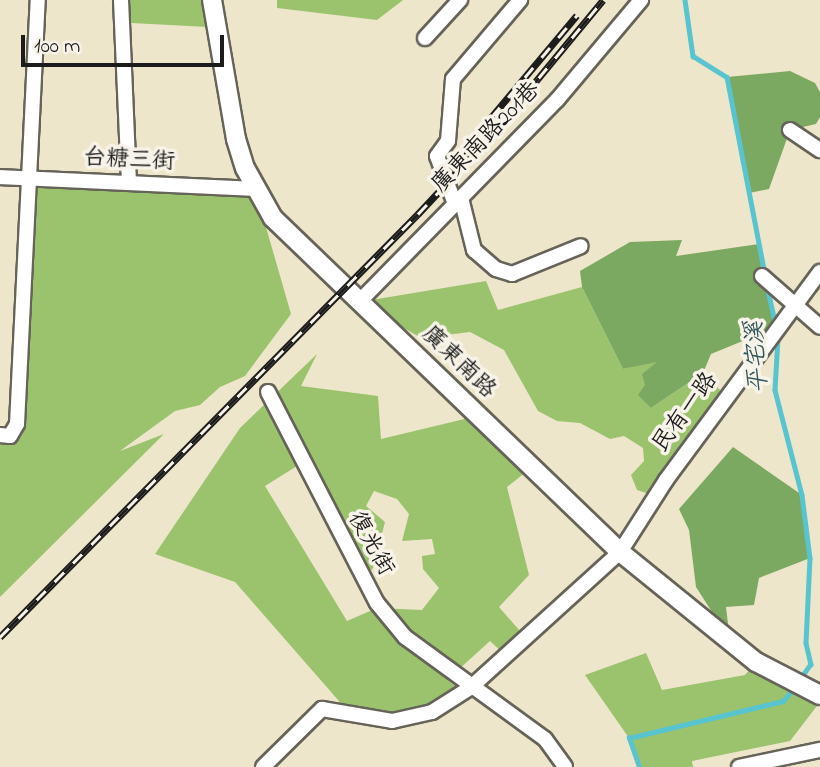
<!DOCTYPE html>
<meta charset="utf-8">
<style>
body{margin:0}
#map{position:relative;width:820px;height:767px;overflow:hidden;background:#eee6ca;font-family:"Indie Flower","LXGW WenKai TC",sans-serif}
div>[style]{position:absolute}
.green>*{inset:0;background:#9bc36e}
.forest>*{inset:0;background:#7ca961}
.stream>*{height:4.5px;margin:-2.25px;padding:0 2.25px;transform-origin:2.25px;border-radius:2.25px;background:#58c4d0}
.roads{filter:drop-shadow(2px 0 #666359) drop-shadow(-2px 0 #666359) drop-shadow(0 2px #666359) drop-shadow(0 -2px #666359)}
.minor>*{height:14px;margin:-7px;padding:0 7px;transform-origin:7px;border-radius:7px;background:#fff}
.tertiary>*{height:18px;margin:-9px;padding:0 9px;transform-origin:9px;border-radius:9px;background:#fff}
.rail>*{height:7px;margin-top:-3.5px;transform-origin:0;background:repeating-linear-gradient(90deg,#f7f3e8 0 13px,#1c1c1c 0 26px);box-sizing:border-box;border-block:2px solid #1c1c1c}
span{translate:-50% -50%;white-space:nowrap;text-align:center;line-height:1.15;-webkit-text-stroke:7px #f7f3e8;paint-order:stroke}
.street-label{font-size:23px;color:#1c1c1c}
.water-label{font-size:24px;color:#31575b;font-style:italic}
.scale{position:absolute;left:21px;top:35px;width:203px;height:32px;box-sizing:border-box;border:4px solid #1c1c1c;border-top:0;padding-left:9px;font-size:21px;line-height:24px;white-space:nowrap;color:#1c1c1c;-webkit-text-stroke:5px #f7f3e8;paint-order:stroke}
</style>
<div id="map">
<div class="green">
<i style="clip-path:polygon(128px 0,206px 0,208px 27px,131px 23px)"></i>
<i style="clip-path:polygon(277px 0,403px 0,377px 20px,277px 8px)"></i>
<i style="clip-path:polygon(29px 179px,255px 189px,291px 314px,245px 376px,220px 387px,200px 405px,175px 411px,120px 451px,164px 434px,0 597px,0 435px,10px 436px)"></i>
<i style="clip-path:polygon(486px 281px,498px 310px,582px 287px,623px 369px,658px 361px,651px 408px,703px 373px,731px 401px,661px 498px,637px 490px,631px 475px,644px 461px,643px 448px,624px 436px,610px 439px,580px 423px,557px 421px,538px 411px,504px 350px,470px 332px,421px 338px,359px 302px)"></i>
<i style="clip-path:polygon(evenodd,317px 354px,301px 386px,378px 396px,381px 439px,477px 416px,531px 468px,507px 487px,529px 575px,499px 607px,526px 638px,506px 656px,490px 641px,447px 680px,465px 693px,383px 723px,359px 724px,235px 582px,155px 554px,240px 428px,317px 354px,297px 466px,362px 583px,373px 568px,385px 522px,366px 506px,374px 491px,397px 499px,409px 514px,402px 541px,432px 539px,435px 554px,422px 556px,423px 569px,439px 588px,422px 610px,377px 608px,347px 621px,265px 486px,297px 466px)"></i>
<i style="clip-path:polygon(646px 653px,662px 690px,745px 675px,756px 662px,820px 702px,790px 741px,692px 761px,693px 767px,639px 767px,629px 738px,585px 675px)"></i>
</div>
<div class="forest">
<i style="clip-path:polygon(790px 71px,815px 83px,820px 92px,820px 117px,816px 124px,790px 130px,769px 189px,749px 193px,727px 77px)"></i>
<i style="clip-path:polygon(682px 240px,676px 256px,759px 244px,777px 333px,750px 338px,711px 354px,703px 373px,651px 408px,638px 395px,645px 385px,642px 374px,657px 362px,623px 369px,582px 287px,580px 271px,630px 242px)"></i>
<i style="clip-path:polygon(733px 447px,802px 495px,810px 558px,759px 578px,754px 605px,726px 607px,730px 640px,696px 587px,689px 530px,679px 509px)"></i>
</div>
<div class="stream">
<i style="left:685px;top:0;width:57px;rotate:81.9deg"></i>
<i style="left:693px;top:56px;width:40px;rotate:32deg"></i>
<i style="left:727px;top:77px;width:201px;rotate:79.1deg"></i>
<i style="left:767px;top:286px;width:41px;rotate:77.3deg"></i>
<i style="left:778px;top:338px;width:52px;rotate:93.3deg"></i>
<i style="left:775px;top:390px;width:108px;rotate:75.6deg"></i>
<i style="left:802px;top:495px;width:64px;rotate:82.8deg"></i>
<i style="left:810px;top:558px;width:85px;rotate:92.7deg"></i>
<i style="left:806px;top:643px;width:22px;rotate:77deg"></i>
<i style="left:811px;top:664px;width:21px;rotate:125deg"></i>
<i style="left:639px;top:767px;width:31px;rotate:-109deg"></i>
<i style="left:629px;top:738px;width:158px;rotate:-13.5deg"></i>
<i style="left:783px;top:701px;width:17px;rotate:-50deg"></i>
</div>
<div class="roads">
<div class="minor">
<i style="left:121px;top:0;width:183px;rotate:87.5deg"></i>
<i style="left:425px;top:38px;width:52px;rotate:-47.4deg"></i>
<i style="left:790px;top:130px;width:36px;rotate:34deg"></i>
<i style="left:0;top:177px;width:255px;rotate:2.7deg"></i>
<i style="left:461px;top:198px;width:54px;rotate:76deg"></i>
<i style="left:474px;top:250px;width:29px;rotate:41deg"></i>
<i style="left:496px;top:269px;width:17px;rotate:17deg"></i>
<i style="left:512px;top:274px;width:74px;rotate:-22.1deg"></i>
<i style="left:455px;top:204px;width:51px;rotate:-110.6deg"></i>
<i style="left:437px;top:156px;width:19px;rotate:-54deg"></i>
<i style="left:448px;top:141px;width:62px;rotate:-85.4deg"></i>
<i style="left:453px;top:79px;width:104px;rotate:-49.7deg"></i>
<i style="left:762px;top:276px;width:77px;rotate:41.3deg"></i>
<i style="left:359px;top:302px;width:283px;rotate:-45.6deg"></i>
<i style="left:557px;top:100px;width:131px;rotate:-50deg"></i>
<i style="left:268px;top:392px;width:237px;rotate:62.7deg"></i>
<i style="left:377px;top:603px;width:44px;rotate:50.5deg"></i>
<i style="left:405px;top:637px;width:173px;rotate:36.1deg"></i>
<i style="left:545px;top:739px;width:34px;rotate:54deg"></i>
<i style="left:0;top:435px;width:10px;rotate:6deg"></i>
<i style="left:10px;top:436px;width:14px;rotate:-60deg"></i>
<i style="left:17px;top:424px;width:425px;rotate:-87.2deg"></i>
<i style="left:263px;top:767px;width:83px;rotate:-44.5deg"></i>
<i style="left:322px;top:709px;width:71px;rotate:9.7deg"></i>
<i style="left:392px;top:721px;width:41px;rotate:-12.7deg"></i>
<i style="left:432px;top:712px;width:45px;rotate:-32.3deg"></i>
<i style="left:470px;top:688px;width:202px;rotate:-42.2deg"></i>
<i style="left:620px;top:552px;width:85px;rotate:-57.4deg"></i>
<i style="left:666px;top:480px;width:259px;rotate:-53.5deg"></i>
<i style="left:739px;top:767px;width:83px;rotate:-11.9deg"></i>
</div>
<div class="tertiary">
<i style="left:212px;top:0;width:141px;rotate:80.2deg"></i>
<i style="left:236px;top:139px;width:30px;rotate:73deg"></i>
<i style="left:245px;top:168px;width:57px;rotate:60.8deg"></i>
<i style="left:273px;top:218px;width:482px;rotate:43.9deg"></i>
<i style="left:620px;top:552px;width:175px;rotate:39deg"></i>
<i style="left:756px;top:662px;width:72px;rotate:27.3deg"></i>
</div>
</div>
<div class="rail">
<i style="left:458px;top:157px;width:185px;rotate:-50deg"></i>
<i style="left:0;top:637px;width:595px;rotate:-45.34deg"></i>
<i style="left:418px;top:214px;width:104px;rotate:-46.9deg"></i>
<i style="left:489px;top:138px;width:179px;rotate:-50.4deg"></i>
</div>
<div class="street-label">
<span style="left:487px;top:138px;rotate:-46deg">廣東南路201巷</span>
<span style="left:129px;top:161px;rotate:3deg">台糖三街</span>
<span style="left:458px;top:363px;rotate:44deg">廣東南路</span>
<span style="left:686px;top:413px;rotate:-54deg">民有一路</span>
<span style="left:370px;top:544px;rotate:61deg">復光街</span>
</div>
<div class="water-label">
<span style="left:758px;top:357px;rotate:-94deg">平宅溪</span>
</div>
<div class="scale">100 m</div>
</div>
